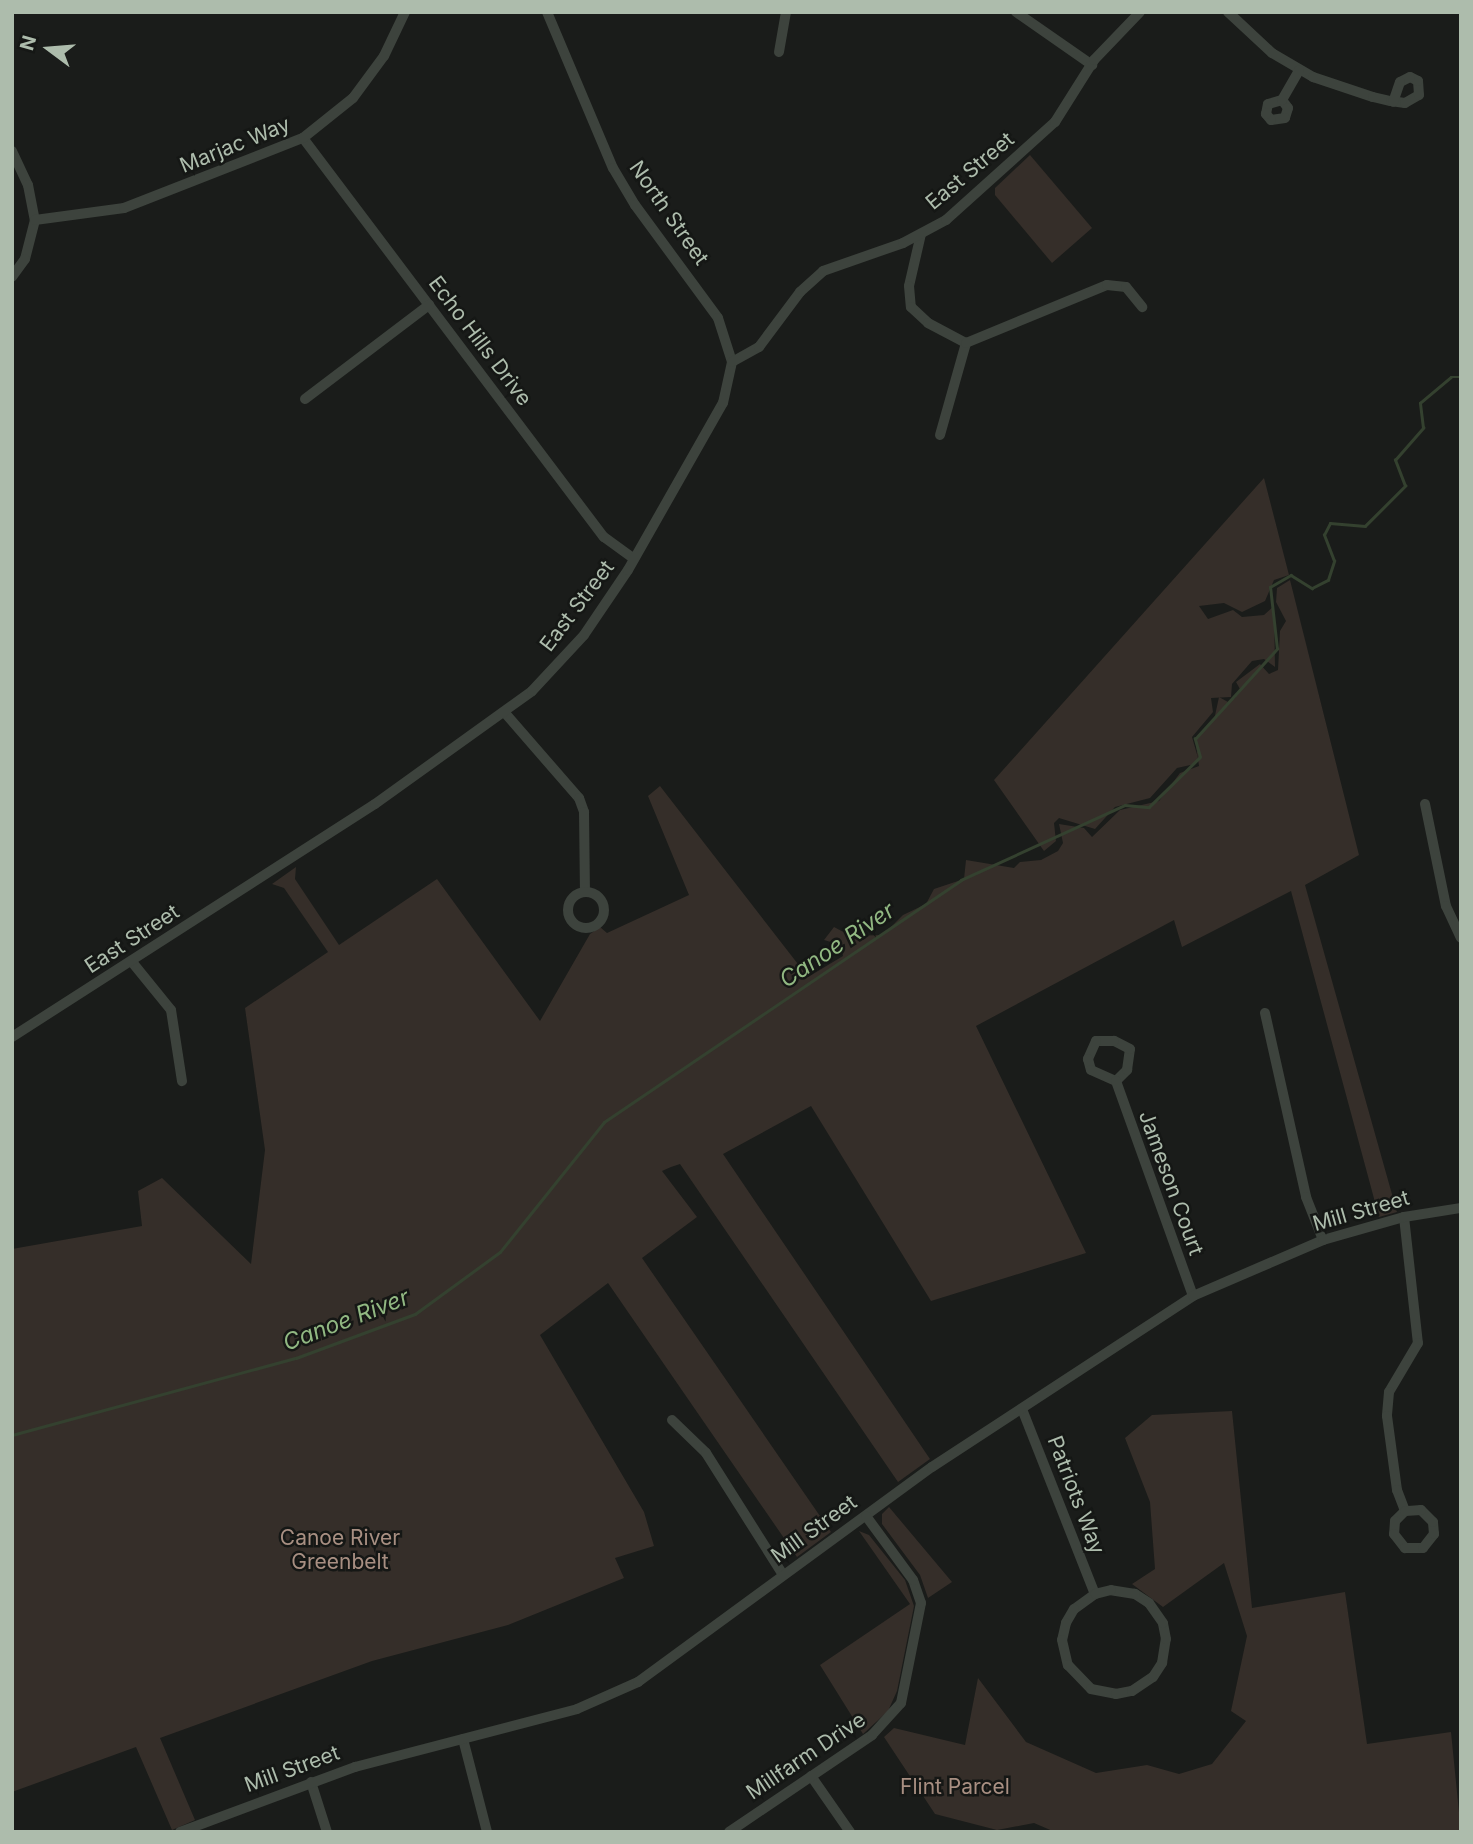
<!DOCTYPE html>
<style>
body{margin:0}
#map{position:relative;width:1473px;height:1844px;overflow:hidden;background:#1a1c1a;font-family:Inter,sans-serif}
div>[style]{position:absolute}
.green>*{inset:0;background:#352e29}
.stream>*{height:2.5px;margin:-1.25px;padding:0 1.25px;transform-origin:1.25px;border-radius:1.25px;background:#34412f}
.minor>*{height:10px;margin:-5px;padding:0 5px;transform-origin:5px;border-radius:5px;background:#3d433d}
.minor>.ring{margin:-5px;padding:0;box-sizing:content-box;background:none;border:10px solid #3d433d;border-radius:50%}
span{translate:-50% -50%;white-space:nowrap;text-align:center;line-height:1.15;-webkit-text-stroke:5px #151715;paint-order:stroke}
.street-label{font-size:21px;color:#adbcac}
.park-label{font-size:21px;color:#a88f82}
.water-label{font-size:23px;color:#91b882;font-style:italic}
.frame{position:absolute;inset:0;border:14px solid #adbcac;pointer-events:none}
.north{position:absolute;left:14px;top:14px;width:70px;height:70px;-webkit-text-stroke:5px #151715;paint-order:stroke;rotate:286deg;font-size:19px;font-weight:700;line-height:28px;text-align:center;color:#adbcac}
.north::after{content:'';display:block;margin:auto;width:24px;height:32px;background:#adbcac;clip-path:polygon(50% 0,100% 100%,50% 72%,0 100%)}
</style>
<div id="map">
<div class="green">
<i style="clip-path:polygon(1030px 155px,1092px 228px,1052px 263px,995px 195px,995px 188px)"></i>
<i style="clip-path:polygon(1264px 478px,1289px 575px,1274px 580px,1265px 601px,1242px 612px,1224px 603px,1199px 606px,1208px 619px,1233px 610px,1242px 617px,1264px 615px,1274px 606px,1275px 667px,1264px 659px,1252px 661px,1232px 684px,1231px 697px,1211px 698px,1213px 712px,1192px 737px,1198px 758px,1195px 764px,1177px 768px,1150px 798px,1115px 807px,1095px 829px,1059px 818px,1054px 823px,1056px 841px,1044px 851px,994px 780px)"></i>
<i style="clip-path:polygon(1290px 580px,1359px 855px,1305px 885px,1397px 1212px,1379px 1217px,1291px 891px,1182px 947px,1174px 920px,976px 1026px,1086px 1253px,931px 1301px,811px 1106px,723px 1154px,930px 1459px,898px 1482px,680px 1164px,671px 1167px,662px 1171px,697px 1217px,642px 1258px,831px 1532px,797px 1557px,608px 1283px,540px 1335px,644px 1512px,654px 1546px,615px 1558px,624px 1578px,508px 1625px,372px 1661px,160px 1738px,195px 1820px,172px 1830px,136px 1747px,12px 1792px,12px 1249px,142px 1226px,138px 1191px,162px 1178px,251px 1264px,265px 1150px,245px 1008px,328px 952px,284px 888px,272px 884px,296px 867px,295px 879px,339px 945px,437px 879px,540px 1021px,590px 934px,600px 927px,607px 933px,689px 895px,648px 796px,660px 786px,808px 977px,843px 956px,841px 945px,824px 940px,834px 927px,851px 936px,883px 935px,903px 915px,926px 904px,934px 889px,964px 879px,966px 860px,1014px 868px,1020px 862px,1041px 860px,1058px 851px,1063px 843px,1059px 824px,1084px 828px,1092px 837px,1120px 810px,1159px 801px,1180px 773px,1199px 766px,1195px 739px,1214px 720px,1219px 697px,1228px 702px,1235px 698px,1240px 689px,1236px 682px,1260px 664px,1269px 674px,1278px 670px,1280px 631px,1286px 621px,1276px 602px,1277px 588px)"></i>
<i style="clip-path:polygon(1232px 1411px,1252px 1608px,1345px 1592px,1367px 1744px,1451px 1732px,1461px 1832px,1055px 1832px,1034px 1823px,997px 1830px,935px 1814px,884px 1737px,894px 1728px,965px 1745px,978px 1678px,1026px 1742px,1096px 1773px,1147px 1765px,1179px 1774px,1212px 1764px,1246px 1721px,1231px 1711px,1247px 1636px,1224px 1563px,1163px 1607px,1132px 1584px,1155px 1569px,1150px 1502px,1125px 1438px,1152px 1415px)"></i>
<i style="clip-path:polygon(889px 1507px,952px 1582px,928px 1598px,920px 1575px,882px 1524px,882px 1514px)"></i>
<i style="clip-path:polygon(859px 1531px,869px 1535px,905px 1580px,914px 1606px,897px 1691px,888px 1711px,863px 1734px,820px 1665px,910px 1604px)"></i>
</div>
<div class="stream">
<i style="left:12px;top:1435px;width:294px;rotate:-15.2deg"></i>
<i style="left:296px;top:1358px;width:127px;rotate:-20.3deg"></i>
<i style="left:415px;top:1314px;width:105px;rotate:-36.1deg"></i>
<i style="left:500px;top:1252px;width:166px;rotate:-51.3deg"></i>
<i style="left:604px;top:1122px;width:431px;rotate:-34.1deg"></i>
<i style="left:961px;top:880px;width:180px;rotate:-24.6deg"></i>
<i style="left:1125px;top:805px;width:24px;rotate:5deg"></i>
<i style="left:1149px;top:807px;width:71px;rotate:-44.4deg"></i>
<i style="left:1200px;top:757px;width:19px;rotate:-106deg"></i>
<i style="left:1195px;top:739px;width:122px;rotate:-47.7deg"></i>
<i style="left:1277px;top:649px;width:62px;rotate:-96.4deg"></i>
<i style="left:1270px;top:587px;width:24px;rotate:-30deg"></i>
<i style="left:1291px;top:575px;width:25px;rotate:32deg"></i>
<i style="left:1312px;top:588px;width:18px;rotate:-27deg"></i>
<i style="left:1328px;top:580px;width:20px;rotate:-72deg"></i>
<i style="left:1334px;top:561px;width:28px;rotate:-111deg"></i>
<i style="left:1324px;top:535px;width:13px;rotate:-63deg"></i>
<i style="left:1330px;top:523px;width:35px;rotate:5deg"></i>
<i style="left:1365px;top:526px;width:57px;rotate:-45deg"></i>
<i style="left:1405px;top:486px;width:28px;rotate:-111deg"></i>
<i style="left:1395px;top:460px;width:43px;rotate:-48.8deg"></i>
<i style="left:1423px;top:428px;width:25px;rotate:-97deg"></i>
<i style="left:1420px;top:403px;width:40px;rotate:-40deg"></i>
<i style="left:1451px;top:377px;width:10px"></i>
</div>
<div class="minor">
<i style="left:547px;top:12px;width:169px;rotate:67.1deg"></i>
<i style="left:613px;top:168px;width:43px;rotate:59.3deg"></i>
<i style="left:635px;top:205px;width:140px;rotate:53.7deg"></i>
<i style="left:718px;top:318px;width:46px;rotate:72.3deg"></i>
<i style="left:1016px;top:12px;width:93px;rotate:34.9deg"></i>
<i style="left:1228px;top:12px;width:60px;rotate:43deg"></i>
<i style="left:1272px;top:53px;width:48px;rotate:30.3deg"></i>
<i style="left:1313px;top:77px;width:63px;rotate:18.4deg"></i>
<i style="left:1373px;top:97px;width:18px;rotate:13deg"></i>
<i style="left:1391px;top:101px;width:14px;rotate:8deg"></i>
<i style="left:1405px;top:103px;width:16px;rotate:-30deg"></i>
<i style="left:1419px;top:95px;width:14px;rotate:-94deg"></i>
<i style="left:1418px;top:81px;width:9px;rotate:-153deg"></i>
<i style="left:1410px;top:77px;width:11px;rotate:153deg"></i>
<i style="left:1400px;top:82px;width:21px;rotate:109deg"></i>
<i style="left:779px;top:52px;width:41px;rotate:-80.1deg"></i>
<i style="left:1282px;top:100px;width:10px;rotate:53deg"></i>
<i style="left:1288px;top:108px;width:10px;rotate:107deg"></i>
<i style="left:1285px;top:118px;width:14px;rotate:172deg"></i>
<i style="left:1271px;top:120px;width:8px;rotate:-130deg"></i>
<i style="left:1266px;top:114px;width:10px;rotate:-79deg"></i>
<i style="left:1268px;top:104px;width:15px;rotate:-16deg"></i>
<i style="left:1282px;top:100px;width:34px;rotate:-60deg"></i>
<i style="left:303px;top:138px;width:500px;rotate:53deg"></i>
<i style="left:604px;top:537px;width:37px;rotate:36deg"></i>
<i style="left:12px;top:151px;width:38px;rotate:65deg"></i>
<i style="left:28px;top:185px;width:36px;rotate:79deg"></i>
<i style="left:35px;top:220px;width:40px;rotate:104.4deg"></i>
<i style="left:25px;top:259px;width:22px;rotate:126deg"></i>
<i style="left:35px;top:220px;width:90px;rotate:-7.7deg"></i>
<i style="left:124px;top:208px;width:192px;rotate:-21.4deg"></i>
<i style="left:303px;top:138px;width:64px;rotate:-38.7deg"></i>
<i style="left:353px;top:98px;width:52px;rotate:-53.6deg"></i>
<i style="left:384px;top:56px;width:49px;rotate:-64.5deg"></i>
<i style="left:921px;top:234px;width:53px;rotate:103deg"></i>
<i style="left:909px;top:286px;width:21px;rotate:85deg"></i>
<i style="left:911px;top:307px;width:23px;rotate:43deg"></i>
<i style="left:928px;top:323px;width:43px;rotate:27.8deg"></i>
<i style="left:305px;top:399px;width:156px;rotate:-37.2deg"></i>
<i style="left:940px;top:435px;width:96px;rotate:-74.2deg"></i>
<i style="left:966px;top:343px;width:152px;rotate:-22.4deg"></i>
<i style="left:1107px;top:285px;width:19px;rotate:6deg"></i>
<i style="left:1126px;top:287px;width:26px;rotate:51deg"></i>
<i style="left:505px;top:713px;width:113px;rotate:49deg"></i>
<i style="left:579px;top:798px;width:15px;rotate:70deg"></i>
<i style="left:584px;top:812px;width:80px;rotate:89.3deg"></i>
<i style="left:1425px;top:804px;width:104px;rotate:78.4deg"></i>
<i style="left:1446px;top:906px;width:35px;rotate:65deg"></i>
<i class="ring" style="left:568px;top:892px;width:26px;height:26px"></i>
<i style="left:132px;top:962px;width:62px;rotate:50.9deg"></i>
<i style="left:171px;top:1010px;width:72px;rotate:81.2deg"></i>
<i style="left:1265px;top:1013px;width:189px;rotate:77.4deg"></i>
<i style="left:1306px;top:1197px;width:46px;rotate:68.4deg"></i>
<i style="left:12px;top:1037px;width:431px;rotate:-32.7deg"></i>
<i style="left:375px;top:804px;width:193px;rotate:-35.7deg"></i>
<i style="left:532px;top:691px;width:76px;rotate:-47.1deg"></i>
<i style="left:584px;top:635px;width:78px;rotate:-55.9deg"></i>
<i style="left:628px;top:570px;width:192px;rotate:-60.4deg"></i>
<i style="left:723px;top:403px;width:42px;rotate:-77.6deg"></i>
<i style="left:732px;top:362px;width:31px;rotate:-29deg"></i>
<i style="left:759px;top:347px;width:69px;rotate:-53.3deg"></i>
<i style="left:800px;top:292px;width:31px;rotate:-42deg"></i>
<i style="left:823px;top:271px;width:85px;rotate:-19.3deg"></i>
<i style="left:903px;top:243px;width:49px;rotate:-28.1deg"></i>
<i style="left:946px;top:220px;width:147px;rotate:-42deg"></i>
<i style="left:1055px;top:122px;width:73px;rotate:-57.8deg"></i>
<i style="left:1094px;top:60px;width:66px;rotate:-46.2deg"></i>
<i style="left:1116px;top:1081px;width:16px;rotate:-45deg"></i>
<i style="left:1127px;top:1070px;width:21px;rotate:-82deg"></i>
<i style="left:1130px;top:1049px;width:18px;rotate:-153deg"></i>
<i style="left:1114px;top:1041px;width:18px;rotate:180deg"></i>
<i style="left:1096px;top:1041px;width:20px;rotate:114deg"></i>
<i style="left:1088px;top:1059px;width:11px;rotate:75deg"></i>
<i style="left:1091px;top:1070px;width:27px;rotate:24deg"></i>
<i style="left:1116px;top:1081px;width:228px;rotate:70.3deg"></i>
<i style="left:1404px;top:1217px;width:127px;rotate:83.7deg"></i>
<i style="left:1418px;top:1343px;width:57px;rotate:120.6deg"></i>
<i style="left:1389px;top:1392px;width:24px;rotate:95deg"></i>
<i style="left:1387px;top:1416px;width:75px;rotate:82.3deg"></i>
<i style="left:1397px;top:1490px;width:22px;rotate:69deg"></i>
<i style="left:1405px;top:1511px;width:14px;rotate:135deg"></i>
<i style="left:1395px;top:1521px;width:13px;rotate:94deg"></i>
<i style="left:1394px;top:1534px;width:18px;rotate:52deg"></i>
<i style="left:1405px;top:1548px;width:18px"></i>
<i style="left:1423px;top:1548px;width:18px;rotate:-52deg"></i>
<i style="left:1434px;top:1534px;width:12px;rotate:-95deg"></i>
<i style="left:1433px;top:1522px;width:17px;rotate:-135deg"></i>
<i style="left:1421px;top:1510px;width:16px;rotate:176deg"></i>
<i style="left:1022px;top:1409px;width:199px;rotate:68.5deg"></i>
<i style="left:1095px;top:1594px;width:26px;rotate:144deg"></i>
<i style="left:1074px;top:1609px;width:16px;rotate:120deg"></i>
<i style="left:1066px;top:1623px;width:17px;rotate:103deg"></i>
<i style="left:1062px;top:1640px;width:26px;rotate:77deg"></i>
<i style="left:1068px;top:1665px;width:33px;rotate:46deg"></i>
<i style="left:1091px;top:1689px;width:25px;rotate:11deg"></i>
<i style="left:1116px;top:1694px;width:16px;rotate:-11deg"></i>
<i style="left:1132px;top:1691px;width:25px;rotate:-34deg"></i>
<i style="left:1153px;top:1677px;width:17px;rotate:-57deg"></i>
<i style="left:1162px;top:1663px;width:24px;rotate:-81deg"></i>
<i style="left:1166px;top:1639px;width:16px;rotate:-101deg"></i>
<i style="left:1163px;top:1623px;width:24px;rotate:-125deg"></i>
<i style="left:1149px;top:1603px;width:17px;rotate:-147deg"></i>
<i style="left:1135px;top:1594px;width:24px;rotate:-171deg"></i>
<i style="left:1111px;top:1590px;width:16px;rotate:166deg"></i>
<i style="left:672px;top:1420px;width:47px;rotate:44.1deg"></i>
<i style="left:706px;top:1453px;width:144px;rotate:57.7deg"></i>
<i style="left:463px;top:1739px;width:96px;rotate:75.5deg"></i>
<i style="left:811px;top:1776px;width:68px;rotate:55.1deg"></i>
<i style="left:311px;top:1782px;width:52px;rotate:72.3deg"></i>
<i style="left:180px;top:1832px;width:187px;rotate:-20.4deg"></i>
<i style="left:355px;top:1767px;width:229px;rotate:-14.6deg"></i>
<i style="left:577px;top:1709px;width:67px;rotate:-23.9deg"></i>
<i style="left:638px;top:1682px;width:364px;rotate:-36.2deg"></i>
<i style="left:932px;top:1467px;width:312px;rotate:-33.2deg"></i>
<i style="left:1193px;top:1296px;width:142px;rotate:-23.3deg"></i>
<i style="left:1323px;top:1240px;width:84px;rotate:-15.9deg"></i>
<i style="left:1404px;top:1217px;width:58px;rotate:-9deg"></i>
<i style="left:729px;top:1832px;width:173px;rotate:-34.1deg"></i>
<i style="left:872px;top:1735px;width:43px;rotate:-47.8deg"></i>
<i style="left:901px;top:1703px;width:102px;rotate:-78.7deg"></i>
<i style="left:921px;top:1603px;width:24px;rotate:-109deg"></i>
<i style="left:913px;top:1580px;width:79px;rotate:-126.3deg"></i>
</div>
<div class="street-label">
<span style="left:235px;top:145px;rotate:-22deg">Marjac Way</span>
<span style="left:970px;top:171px;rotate:-40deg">East Street</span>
<span style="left:669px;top:213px;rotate:55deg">North Street</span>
<span style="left:480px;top:341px;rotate:53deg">Echo Hills Drive</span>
<span style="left:577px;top:606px;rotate:-53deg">East Street</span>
<span style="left:132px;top:939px;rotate:-33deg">East Street</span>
<span style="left:1171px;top:1183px;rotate:70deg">Jameson Court</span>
<span style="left:1361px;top:1211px;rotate:-16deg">Mill Street</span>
<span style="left:1076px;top:1495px;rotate:69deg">Patriots Way</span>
<span style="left:814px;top:1529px;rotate:-36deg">Mill Street</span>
<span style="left:806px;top:1756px;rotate:-34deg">Millfarm Drive</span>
<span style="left:292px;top:1769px;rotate:-20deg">Mill Street</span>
</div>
<div class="park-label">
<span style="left:340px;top:1550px">Canoe River<br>Greenbelt</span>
<span style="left:955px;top:1787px">Flint Parcel</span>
</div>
<div class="water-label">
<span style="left:837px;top:945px;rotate:-34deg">Canoe River</span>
<span style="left:346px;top:1320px;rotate:-21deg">Canoe River</span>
</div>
<div class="frame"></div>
<div class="north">N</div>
</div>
